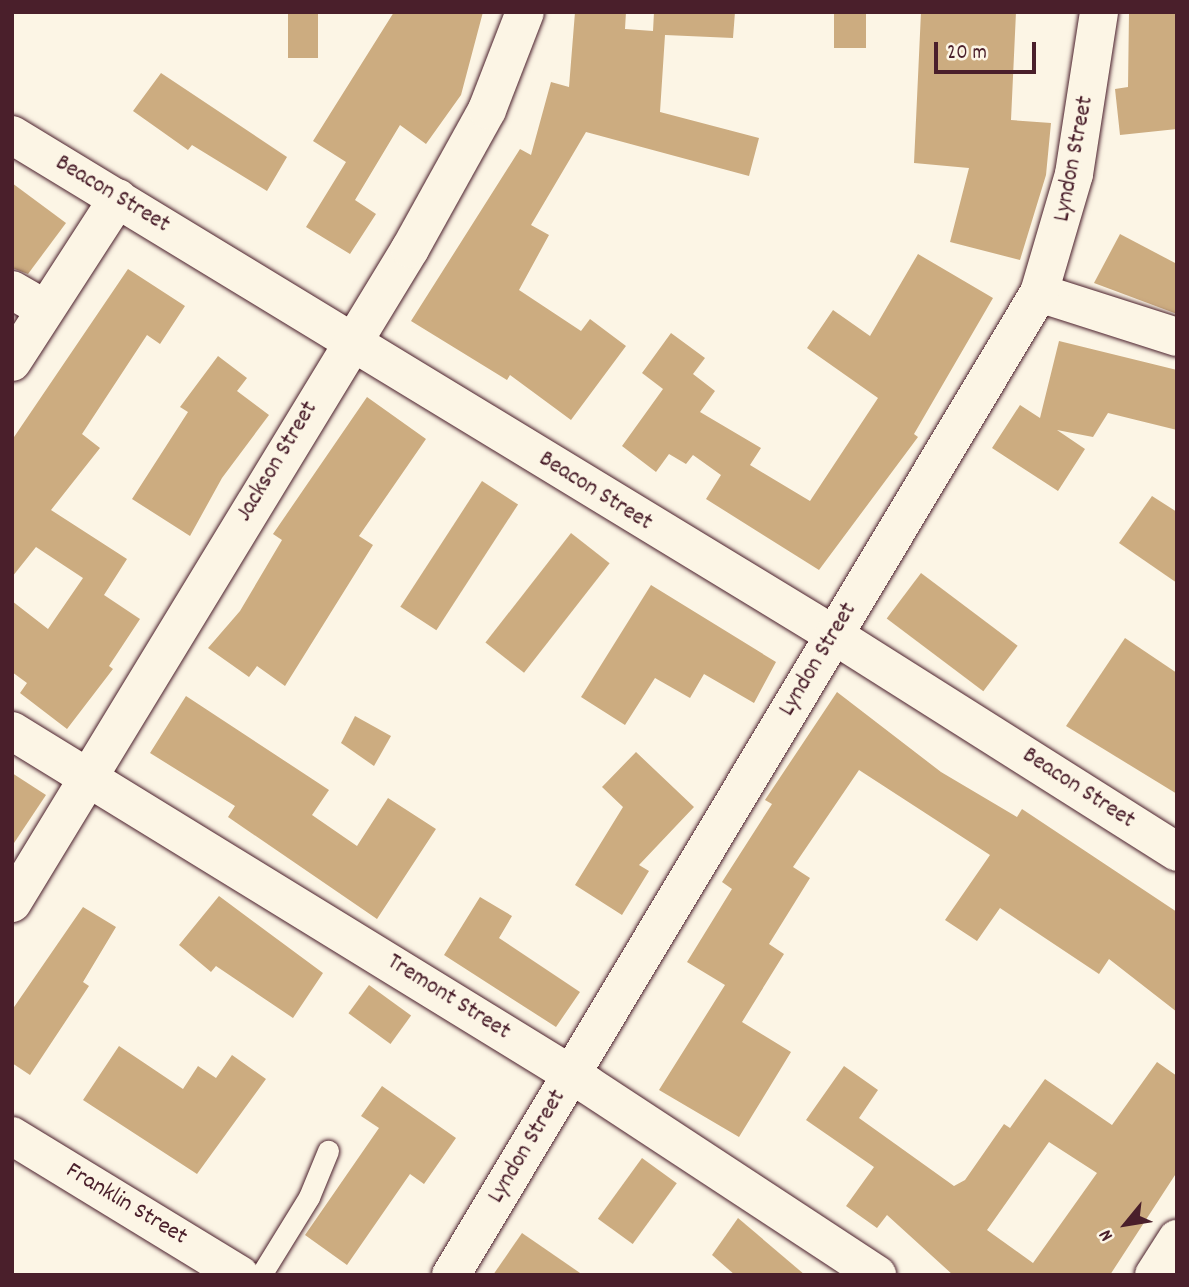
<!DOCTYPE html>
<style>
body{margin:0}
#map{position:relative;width:1189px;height:1287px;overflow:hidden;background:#fcf5e5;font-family:Dekko,sans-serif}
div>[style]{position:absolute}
.building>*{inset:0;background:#ccac80;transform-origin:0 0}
.roads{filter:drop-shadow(0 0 2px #4a1f2b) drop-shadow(0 0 2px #4a1f2b)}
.lane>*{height:21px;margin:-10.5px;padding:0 10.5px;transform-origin:10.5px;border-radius:10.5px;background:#fcf5e5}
.street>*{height:38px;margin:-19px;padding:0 19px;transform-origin:19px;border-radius:19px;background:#fcf5e5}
.secondary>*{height:38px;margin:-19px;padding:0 19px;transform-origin:19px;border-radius:19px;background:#fcf5e5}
span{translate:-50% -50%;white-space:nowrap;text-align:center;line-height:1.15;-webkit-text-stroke:5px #fcf5e5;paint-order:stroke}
.street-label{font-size:24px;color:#4a1f2b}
.frame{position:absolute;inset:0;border:14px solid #4a1f2b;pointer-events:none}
.north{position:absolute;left:1091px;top:1189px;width:70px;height:70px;-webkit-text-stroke:5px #fcf5e5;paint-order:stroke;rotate:240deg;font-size:19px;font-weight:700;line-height:28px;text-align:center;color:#4a1f2b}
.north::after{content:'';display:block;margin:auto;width:24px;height:32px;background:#4a1f2b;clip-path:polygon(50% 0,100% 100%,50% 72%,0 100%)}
.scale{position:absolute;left:934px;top:42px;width:102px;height:32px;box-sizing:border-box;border:4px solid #4a1f2b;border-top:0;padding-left:9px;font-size:21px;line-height:24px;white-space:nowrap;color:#4a1f2b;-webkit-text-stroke:5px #fcf5e5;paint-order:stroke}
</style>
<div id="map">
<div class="building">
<i style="left:288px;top:12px;width:30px;height:46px"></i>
<i style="clip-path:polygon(394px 12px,483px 12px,461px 95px,426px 144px,400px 125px,355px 200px,376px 214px,350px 254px,306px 227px,346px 162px,313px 141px)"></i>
<i style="clip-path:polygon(575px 12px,626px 12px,625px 29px,653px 31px,654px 12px,735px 12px,733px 38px,665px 35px,660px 112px,759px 138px,749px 176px,586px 132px,531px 225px,549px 235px,519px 290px,581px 331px,590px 319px,626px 346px,571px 420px,510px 375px,507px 380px,411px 321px,520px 149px,531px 155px,551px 82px,569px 87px)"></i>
<i style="left:834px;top:12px;width:32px;height:36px"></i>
<i style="clip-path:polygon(921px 12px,1016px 12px,1011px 120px,1051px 123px,1046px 175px,1020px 260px,950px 242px,969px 168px,914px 163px)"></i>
<i style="clip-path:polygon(1129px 12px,1177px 12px,1177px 129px,1120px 135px,1115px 89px,1128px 87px)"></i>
<i style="clip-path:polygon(161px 73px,287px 157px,267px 191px,192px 145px,188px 150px,133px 111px)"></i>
<i style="clip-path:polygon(12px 183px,66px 223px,28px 274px,12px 268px)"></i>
<i style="clip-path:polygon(1120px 234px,1177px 264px,1177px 314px,1094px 283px)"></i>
<i style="clip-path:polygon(918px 254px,993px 298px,914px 434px,918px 437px,819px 570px,706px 499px,721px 475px,693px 455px,686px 464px,669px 454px,656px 472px,622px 446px,663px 389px,642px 373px,671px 333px,705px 358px,693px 374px,715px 391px,700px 412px,761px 448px,750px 465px,810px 501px,878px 398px,807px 348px,833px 310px,870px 336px)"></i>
<i style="clip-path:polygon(128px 269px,185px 306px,160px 344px,147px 335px,82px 434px,100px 448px,51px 510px,127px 559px,104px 595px,140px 619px,109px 666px,113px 669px,67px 729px,20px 693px,27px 683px,12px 672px,12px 601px,48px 629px,83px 578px,36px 547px,12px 577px,12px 440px)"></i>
<i style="clip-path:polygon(1059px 341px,1177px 370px,1177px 430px,1108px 413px,1093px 437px,1057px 430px,1085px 449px,1058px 491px,992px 448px,1020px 405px,1040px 418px)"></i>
<i style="clip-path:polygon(218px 356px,247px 378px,237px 391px,269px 415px,222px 478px,190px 536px,132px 499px,188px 412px,180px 407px)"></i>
<i style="clip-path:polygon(367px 397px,426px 439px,359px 536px,373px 545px,285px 686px,257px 666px,249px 677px,208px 648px,240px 611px,282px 540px,273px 534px)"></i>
<i style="left:482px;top:481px;width:43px;height:150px;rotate:33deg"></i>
<i style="clip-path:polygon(1152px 496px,1177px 512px,1177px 583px,1119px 543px)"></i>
<i style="left:571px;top:533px;width:49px;height:139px;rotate:38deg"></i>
<i style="left:921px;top:573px;width:121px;height:57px;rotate:37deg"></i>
<i style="clip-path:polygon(651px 585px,776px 662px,754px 703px,704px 674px,690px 698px,655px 678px,625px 725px,581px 697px)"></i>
<i style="clip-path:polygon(1125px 638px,1177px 673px,1177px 794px,1066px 726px)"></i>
<i style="clip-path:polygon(837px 692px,941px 772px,1017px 817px,1022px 809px,1177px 912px,1177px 1012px,1109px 959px,1099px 974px,1000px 908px,977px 941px,945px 920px,990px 855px,859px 770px,793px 867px,810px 878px,769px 944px,784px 954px,742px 1022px,791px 1052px,739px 1137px,659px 1090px,725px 985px,687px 962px,732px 889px,722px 882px,772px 804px,765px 800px)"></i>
<i style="clip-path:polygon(186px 696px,329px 790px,312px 815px,357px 846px,388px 798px,436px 829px,377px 919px,228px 817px,235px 806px,150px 753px)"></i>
<i style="clip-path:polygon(355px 716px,391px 736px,374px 766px,341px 743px)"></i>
<i style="clip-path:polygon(636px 752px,694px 807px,639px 865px,649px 871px,622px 915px,575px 885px,623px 807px,602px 787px)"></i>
<i style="clip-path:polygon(12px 773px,46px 795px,12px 846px)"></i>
<i style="clip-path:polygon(219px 896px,323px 973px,293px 1018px,216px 966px,211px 972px,179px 945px)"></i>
<i style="clip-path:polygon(480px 897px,512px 916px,499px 938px,580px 992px,556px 1027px,444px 955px)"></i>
<i style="clip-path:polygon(83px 907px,116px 927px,83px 982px,89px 986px,30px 1075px,12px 1063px,12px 1010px)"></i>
<i style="left:369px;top:985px;width:52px;height:35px;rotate:36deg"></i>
<i style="clip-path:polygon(119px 1046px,183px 1089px,198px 1066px,216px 1078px,232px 1055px,266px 1079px,197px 1174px,83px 1100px)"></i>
<i style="clip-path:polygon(evenodd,1157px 1062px,1177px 1076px,1177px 1172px,1110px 1275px,953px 1275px,887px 1215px,877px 1228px,846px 1206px,874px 1167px,806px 1120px,844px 1066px,878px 1090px,859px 1118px,954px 1186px,965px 1180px,1004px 1124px,1010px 1128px,1045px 1079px,1112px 1125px,1157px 1062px,1049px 1142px,1097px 1173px,1033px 1263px,987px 1230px,1049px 1142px)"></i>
<i style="clip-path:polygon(382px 1086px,456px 1138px,424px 1184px,410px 1174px,347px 1265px,305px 1235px,379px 1128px,361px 1116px)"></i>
<i style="left:642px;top:1158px;width:43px;height:75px;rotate:36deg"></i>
<i style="clip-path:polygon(738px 1218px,805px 1275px,735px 1275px,712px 1255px)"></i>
<i style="clip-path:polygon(522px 1233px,583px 1275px,493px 1275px)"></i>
</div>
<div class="roads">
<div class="lane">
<i style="left:261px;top:1275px;width:92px;rotate:-58.4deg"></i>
<i style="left:309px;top:1197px;width:50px;rotate:-67.6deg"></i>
</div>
<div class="street">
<i style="left:12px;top:135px;width:962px;rotate:31.31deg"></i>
<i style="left:834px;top:635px;width:406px;rotate:32.3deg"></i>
<i style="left:12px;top:290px;width:38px;rotate:30deg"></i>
<i style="left:1039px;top:293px;width:145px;rotate:17.7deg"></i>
<i style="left:12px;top:362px;width:195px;rotate:-57.1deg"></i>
<i style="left:12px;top:731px;width:676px;rotate:31.57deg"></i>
<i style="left:588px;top:1085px;width:346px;rotate:33.3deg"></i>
<i style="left:12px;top:903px;width:766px;rotate:-58.68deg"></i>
<i style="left:410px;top:249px;width:159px;rotate:-61deg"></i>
<i style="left:487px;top:110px;width:105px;rotate:-68.8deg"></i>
<i style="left:451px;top:1275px;width:1145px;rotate:-59.09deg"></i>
<i style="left:1039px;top:293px;width:124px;rotate:-73.6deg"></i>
<i style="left:1074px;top:174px;width:164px;rotate:-81.2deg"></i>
<i style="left:1154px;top:1275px;width:43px;rotate:-57.4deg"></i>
</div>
<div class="secondary">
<i style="left:12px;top:1136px;width:267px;rotate:31.4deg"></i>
</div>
</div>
<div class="street-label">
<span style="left:1075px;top:159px;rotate:-79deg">Lyndon Street</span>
<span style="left:112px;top:195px;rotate:31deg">Beacon Street</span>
<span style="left:278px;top:462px;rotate:-59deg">Jackson Street</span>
<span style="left:595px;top:492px;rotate:32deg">Beacon Street</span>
<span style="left:819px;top:660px;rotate:-59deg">Lyndon Street</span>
<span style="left:1078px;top:789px;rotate:33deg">Beacon Street</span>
<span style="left:448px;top:998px;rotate:32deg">Tremont Street</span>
<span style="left:528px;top:1147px;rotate:-59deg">Lyndon Street</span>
<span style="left:126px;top:1205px;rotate:31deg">Franklin Street</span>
</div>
<div class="frame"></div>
<div class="north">N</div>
<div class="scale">20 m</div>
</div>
